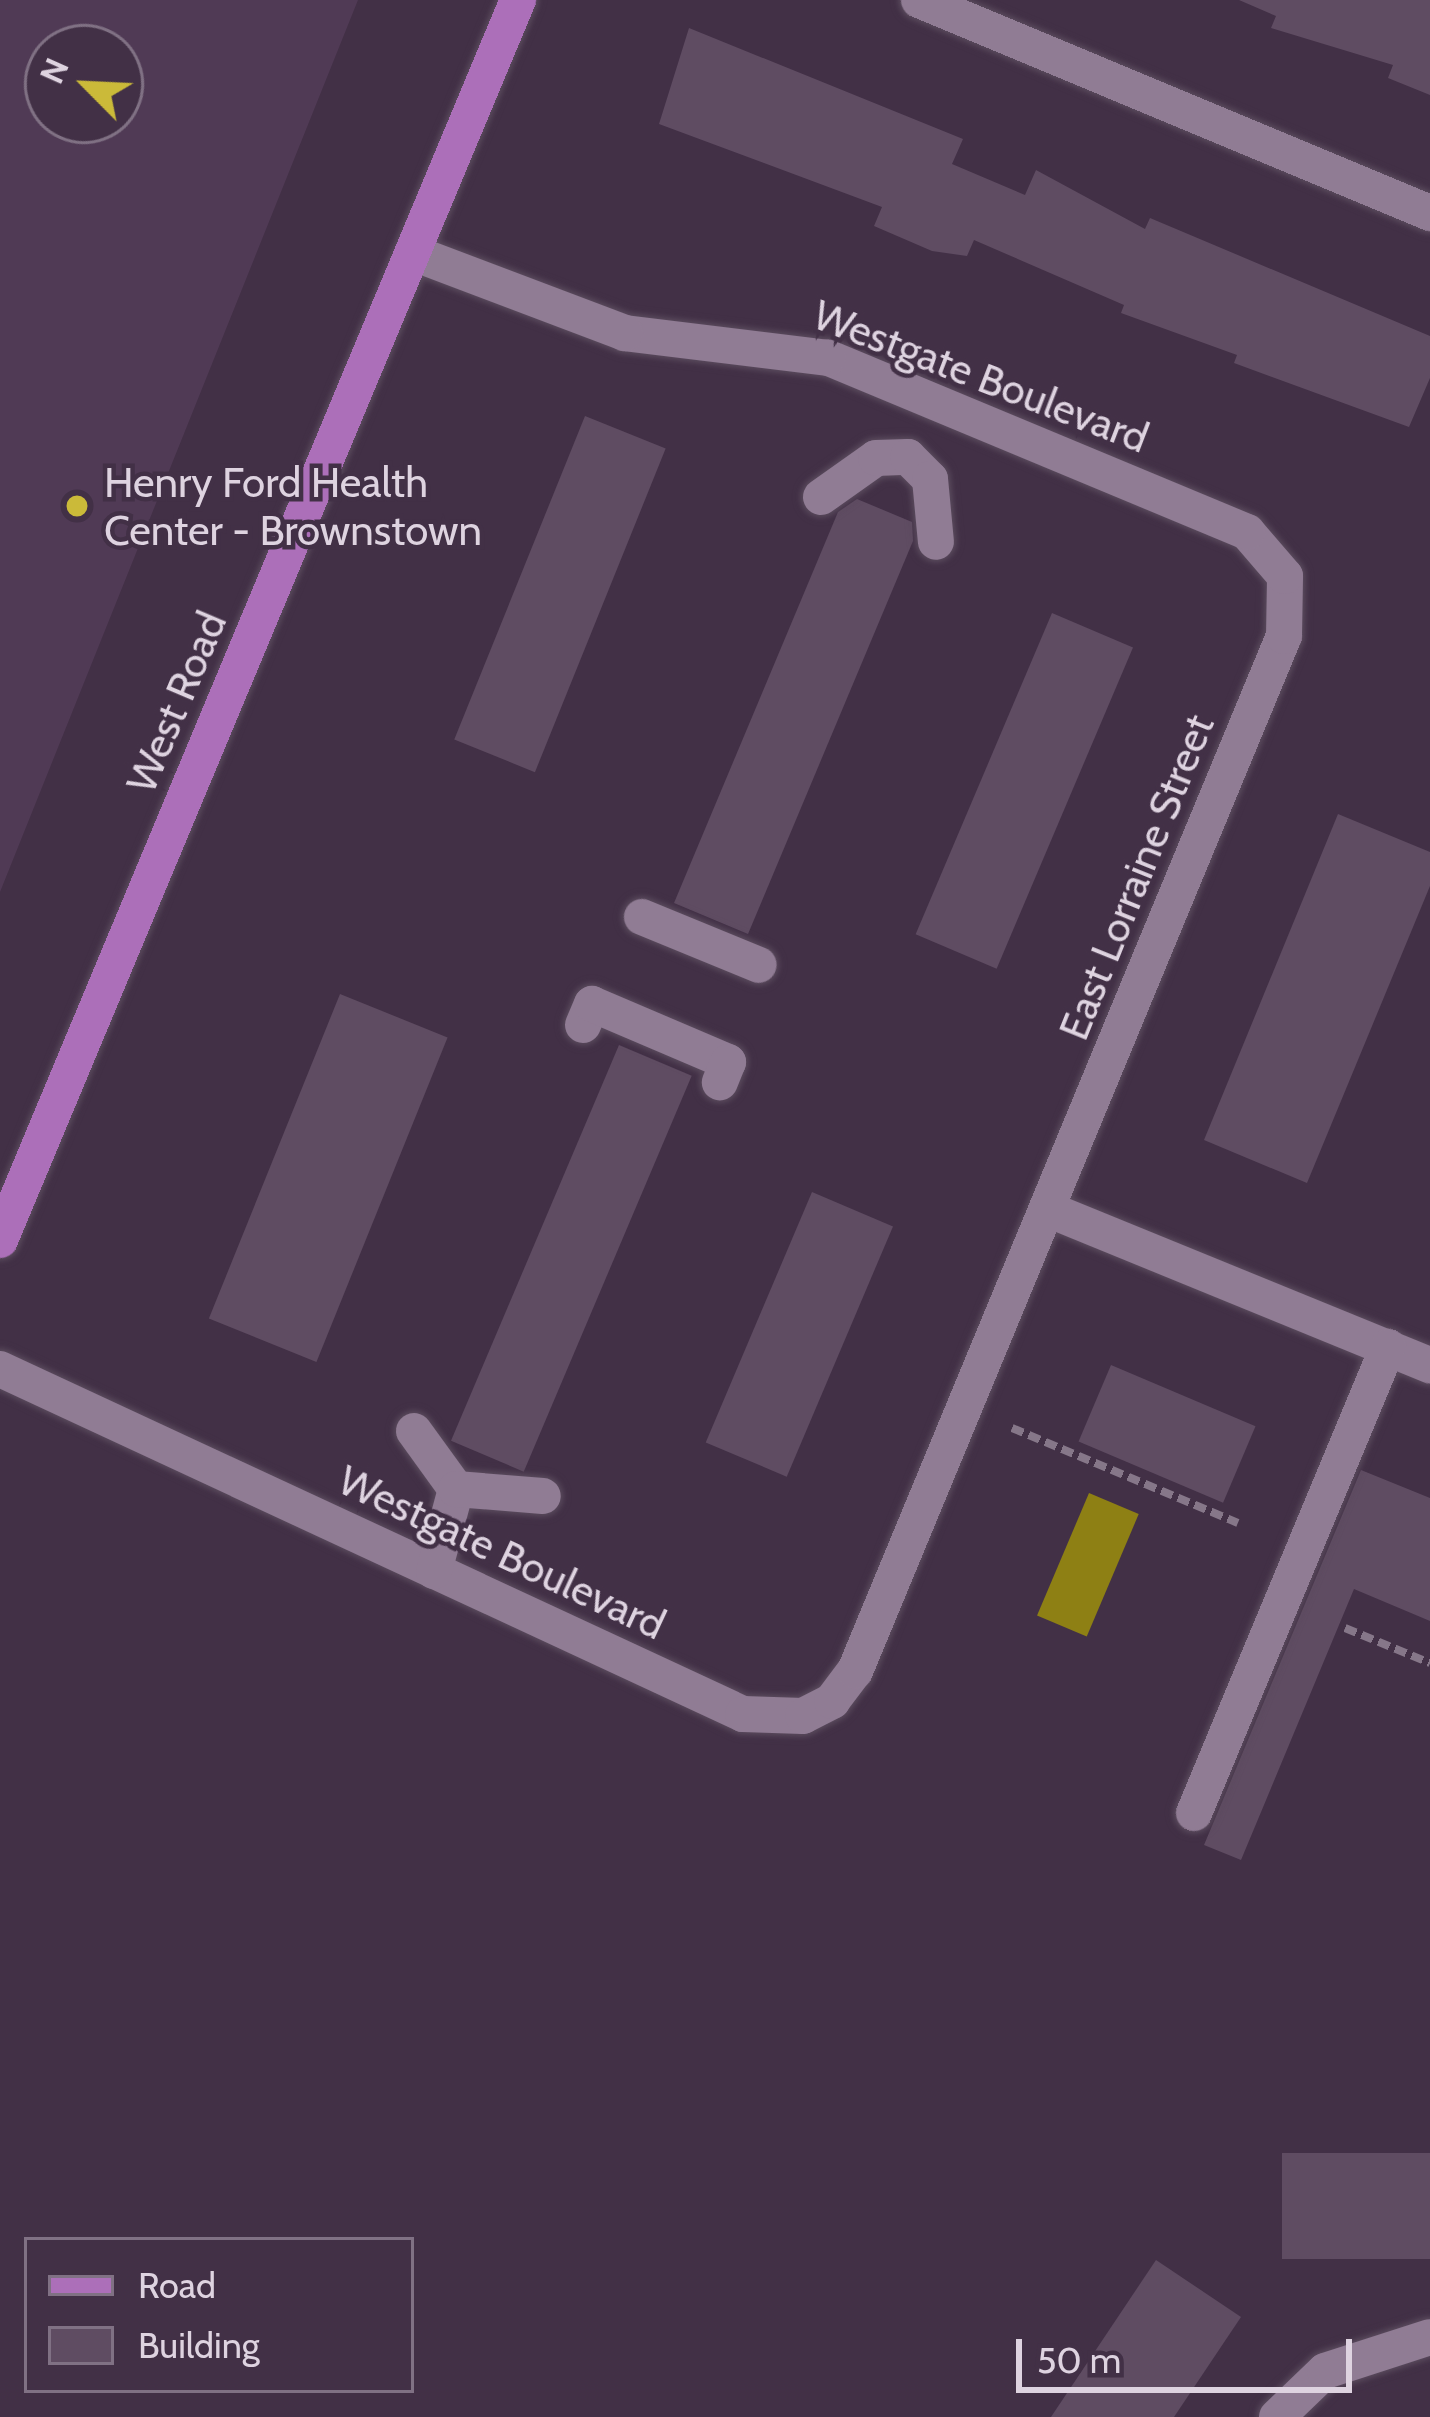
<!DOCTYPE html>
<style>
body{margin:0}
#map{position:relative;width:1430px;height:2417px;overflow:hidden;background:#423046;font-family:Cabin,sans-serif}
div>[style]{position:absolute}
.built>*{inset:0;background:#503a55}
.water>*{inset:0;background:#8e8014;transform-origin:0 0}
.building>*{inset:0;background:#5f4c62;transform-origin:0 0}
.path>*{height:8px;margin-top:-4px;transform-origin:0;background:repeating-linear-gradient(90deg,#867789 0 12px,transparent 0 18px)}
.roads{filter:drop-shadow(0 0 3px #5b4c5e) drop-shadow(0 0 3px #5b4c5e)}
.minor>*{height:36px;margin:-18px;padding:0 18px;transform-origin:18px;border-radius:18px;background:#907c94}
.major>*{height:36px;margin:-18px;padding:0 18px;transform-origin:18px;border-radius:18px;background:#ac6fb9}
.dots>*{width:33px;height:33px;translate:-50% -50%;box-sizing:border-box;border:6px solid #423046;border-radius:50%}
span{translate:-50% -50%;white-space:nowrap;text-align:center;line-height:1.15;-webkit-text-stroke:9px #423046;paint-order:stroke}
.street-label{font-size:42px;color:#ded3e0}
.poi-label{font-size:42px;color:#ded3e0}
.left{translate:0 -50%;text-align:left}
.legend{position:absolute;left:24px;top:2237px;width:390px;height:156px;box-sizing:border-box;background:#423046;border:3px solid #807184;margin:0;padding:15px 21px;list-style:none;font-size:36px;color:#ded3e0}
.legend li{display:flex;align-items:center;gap:24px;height:60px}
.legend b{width:60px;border:3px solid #807184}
.north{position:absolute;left:24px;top:24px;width:120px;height:120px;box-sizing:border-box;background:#423046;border:3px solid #807184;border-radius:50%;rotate:294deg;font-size:33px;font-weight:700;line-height:48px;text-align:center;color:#ded3e0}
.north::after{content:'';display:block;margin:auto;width:42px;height:54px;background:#cbba39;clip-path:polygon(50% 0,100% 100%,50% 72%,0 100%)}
.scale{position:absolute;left:1016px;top:2339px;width:336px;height:54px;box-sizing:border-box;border:6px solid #ded3e0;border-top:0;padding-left:15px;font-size:36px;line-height:42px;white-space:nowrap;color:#ded3e0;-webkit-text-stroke:9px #423046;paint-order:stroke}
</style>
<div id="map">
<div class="built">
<i style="clip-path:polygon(evenodd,0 0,358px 0,0 892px,0 0,48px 48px,120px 48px,120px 120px,48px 120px,48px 48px)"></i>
</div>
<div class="water">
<i style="left:1089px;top:1493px;width:54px;height:133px;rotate:23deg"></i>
</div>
<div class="building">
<i style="clip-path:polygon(1239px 0,1430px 0,1430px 95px,1388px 78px,1393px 65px,1271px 28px,1276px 16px)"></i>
<i style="clip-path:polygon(689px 28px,963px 139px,952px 164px,1025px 195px,1036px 170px,1145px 229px,1150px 218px,1430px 336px,1430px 378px,1409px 427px,1234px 363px,1237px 355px,1121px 313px,1124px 305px,974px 240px,967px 256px,932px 251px,874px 226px,882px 207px,659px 124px)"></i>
<i style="left:585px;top:416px;width:87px;height:349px;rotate:22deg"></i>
<i style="clip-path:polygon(857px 499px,912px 522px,913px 541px,748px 934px,674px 903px,838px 512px)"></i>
<i style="left:1052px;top:613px;width:88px;height:349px;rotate:23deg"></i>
<i style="clip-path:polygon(1338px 814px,1430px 852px,1430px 886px,1307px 1183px,1204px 1140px)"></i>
<i style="left:340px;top:994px;width:116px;height:350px;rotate:22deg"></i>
<i style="left:619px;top:1045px;width:79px;height:430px;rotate:23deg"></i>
<i style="left:812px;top:1192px;width:88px;height:272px;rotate:23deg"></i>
<i style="left:1111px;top:1365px;width:157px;height:83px;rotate:23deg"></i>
<i style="clip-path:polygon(1361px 1470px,1430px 1498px,1430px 1621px,1354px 1589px,1241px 1860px,1204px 1845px)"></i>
<i style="left:1430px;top:2153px;width:106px;height:148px;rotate:90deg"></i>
<i style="clip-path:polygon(1156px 2260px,1241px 2317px,1174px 2417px,1051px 2417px)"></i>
</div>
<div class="path">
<i style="left:1012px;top:1428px;width:245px;rotate:22.8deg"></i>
<i style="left:1345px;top:1628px;width:92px;rotate:22.4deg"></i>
</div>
<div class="roads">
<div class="minor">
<i style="left:919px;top:0;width:554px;rotate:22.63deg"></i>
<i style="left:821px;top:497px;width:67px;rotate:-35.3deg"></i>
<i style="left:876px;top:458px;width:32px;rotate:-2deg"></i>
<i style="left:908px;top:457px;width:31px;rotate:45deg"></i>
<i style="left:930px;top:479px;width:63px;rotate:84.6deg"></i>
<i style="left:642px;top:917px;width:126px;rotate:22.3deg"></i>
<i style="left:583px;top:1025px;width:23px;rotate:-67deg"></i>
<i style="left:592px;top:1004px;width:148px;rotate:23.1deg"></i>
<i style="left:728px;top:1062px;width:22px;rotate:112deg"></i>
<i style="left:1047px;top:1209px;width:414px;rotate:22.2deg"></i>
<i style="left:0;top:1369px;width:819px;rotate:24.91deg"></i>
<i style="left:743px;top:1714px;width:60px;rotate:1.9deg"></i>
<i style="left:803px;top:1716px;width:33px;rotate:-27deg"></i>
<i style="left:832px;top:1701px;width:38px;rotate:-53deg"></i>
<i style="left:855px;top:1671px;width:1120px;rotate:-67.49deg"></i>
<i style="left:1284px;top:636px;width:60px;rotate:-89deg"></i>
<i style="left:1285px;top:576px;width:58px;rotate:-130.8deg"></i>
<i style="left:1247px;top:532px;width:454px;rotate:-157.4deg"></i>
<i style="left:828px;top:358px;width:205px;rotate:-173deg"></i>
<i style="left:625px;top:333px;width:227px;rotate:-159.3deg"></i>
<i style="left:414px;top:1431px;width:72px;rotate:54.1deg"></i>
<i style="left:456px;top:1489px;width:85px;rotate:105deg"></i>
<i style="left:456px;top:1489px;width:87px;rotate:4.6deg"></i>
<i style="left:1194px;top:1813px;width:505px;rotate:-67.4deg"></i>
<i style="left:1277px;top:2417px;width:66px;rotate:-43.8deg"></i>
<i style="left:1325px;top:2371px;width:110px;rotate:-17.9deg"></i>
</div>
<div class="major">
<i style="left:0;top:1240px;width:1344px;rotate:-67.33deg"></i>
</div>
</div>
<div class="dots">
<i style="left:77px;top:506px;background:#cbba39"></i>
</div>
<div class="street-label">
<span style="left:981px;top:376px;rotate:21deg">Westgate Boulevard</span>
<span style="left:176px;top:702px;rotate:-67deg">West Road</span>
<span style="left:1136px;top:877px;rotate:-68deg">East Lorraine Street</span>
<span style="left:502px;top:1552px;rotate:25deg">Westgate Boulevard</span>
</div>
<div class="poi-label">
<span class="left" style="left:104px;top:506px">Henry Ford Health<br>Center - Brownstown</span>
</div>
<ul class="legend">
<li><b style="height:15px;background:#ac6fb9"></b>Road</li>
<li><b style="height:33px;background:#5f4c62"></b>Building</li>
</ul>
<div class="north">N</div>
<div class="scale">50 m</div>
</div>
